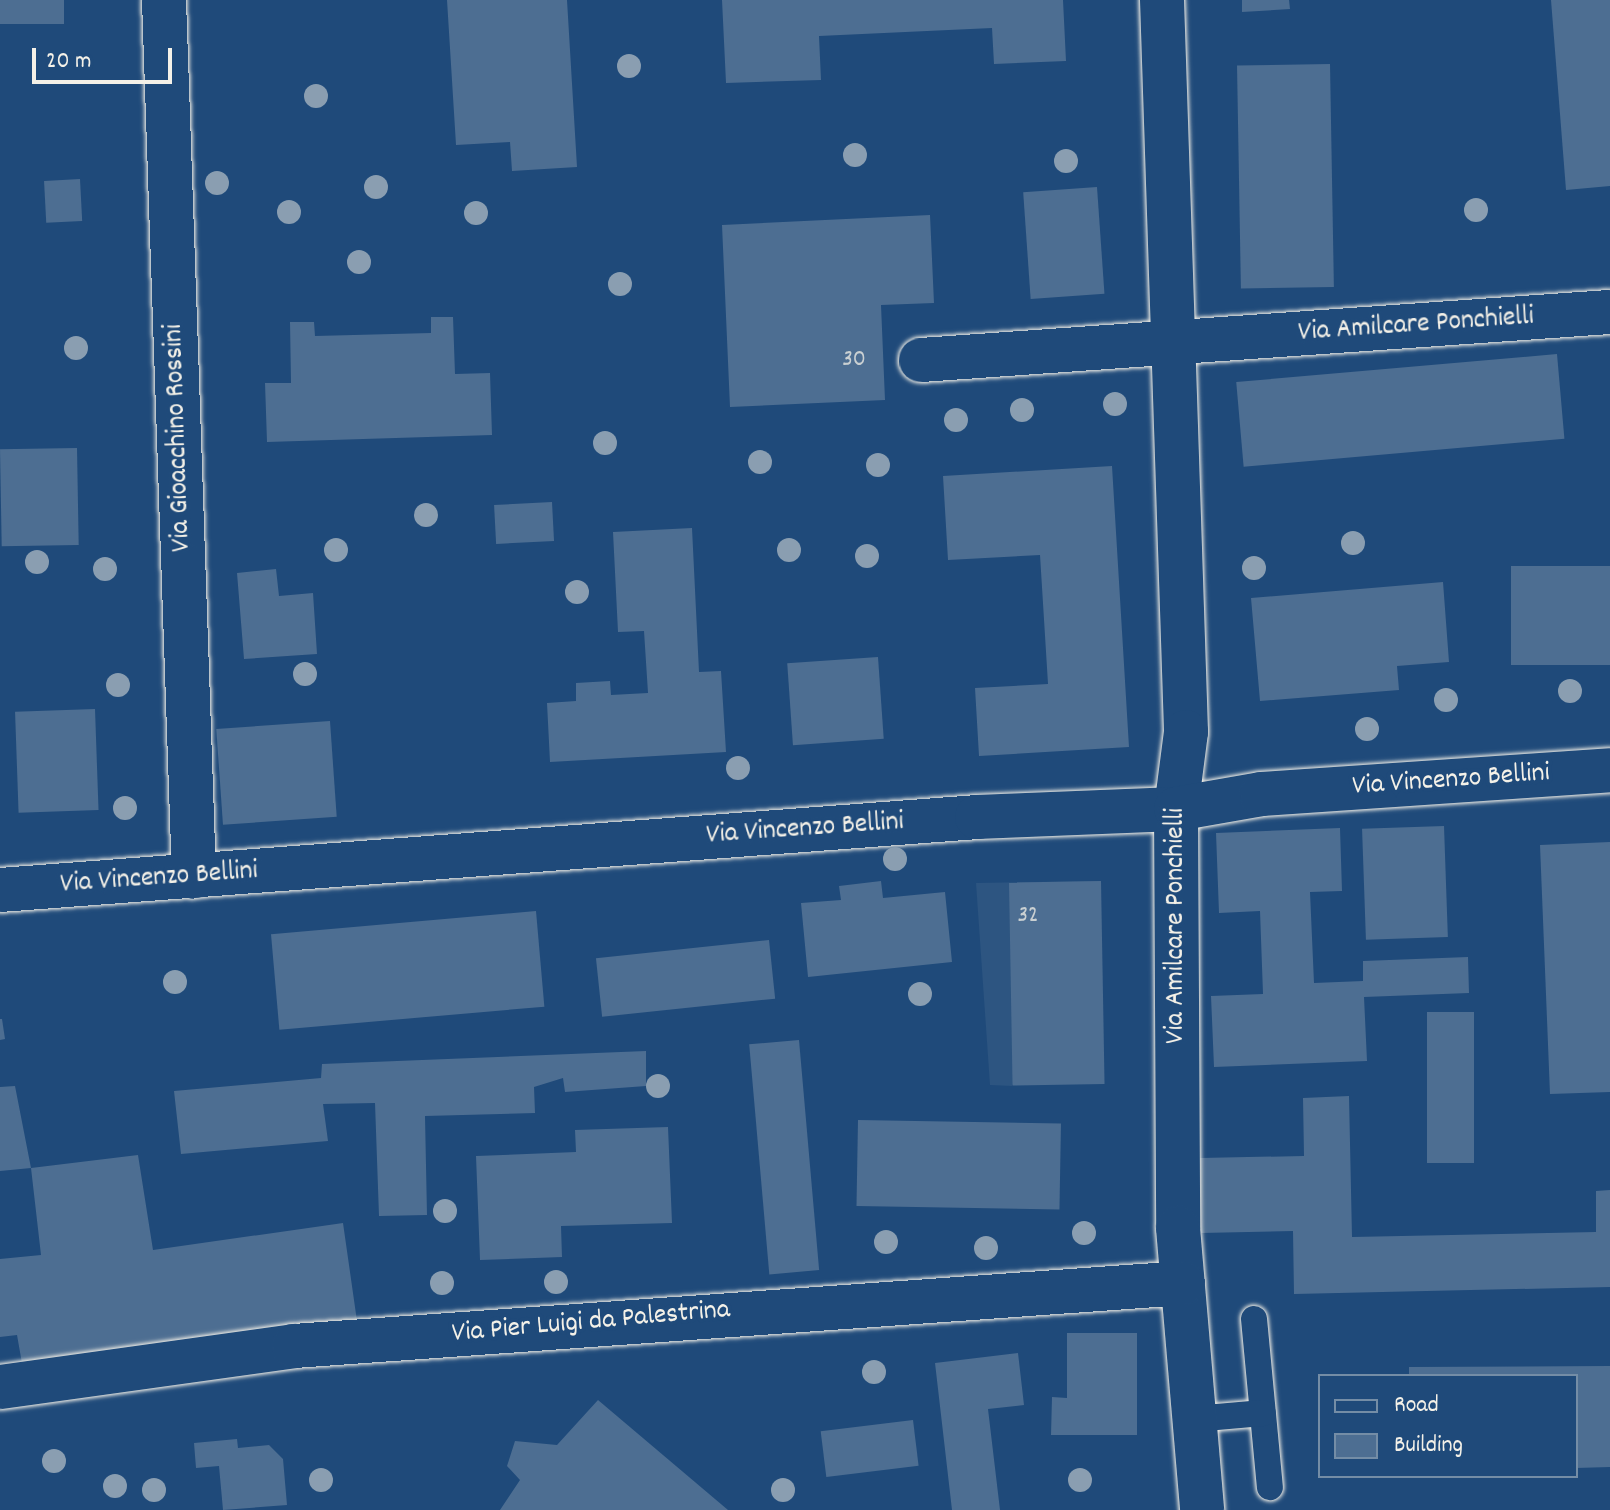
<!DOCTYPE html>
<style>
body{margin:0}
#map{position:relative;width:1610px;height:1510px;overflow:hidden;background:#1f4a7a;font-family:Dekko,sans-serif}
div>[style]{position:absolute}
.built>*{inset:0;background:#2d5581}
.building>*{inset:0;background:#4d6e92;transform-origin:0 0}
.roads{filter:drop-shadow(0 0 2px #f4f1e8) drop-shadow(0 0 2px #f4f1e8)}
.service>*{height:26px;margin:-13px;padding:0 13px;transform-origin:13px;border-radius:13px;background:#1f4a7a}
.minor>*{height:44px;margin:-22px;padding:0 22px;transform-origin:22px;border-radius:22px;background:#1f4a7a}
.trees>*{width:24px;height:24px;margin:-12px;border-radius:50%;background:#8a9eb1}
span{translate:-50% -50%;white-space:nowrap;text-align:center;line-height:1.15;-webkit-text-stroke:8px #1f4a7a;paint-order:stroke}
.number-label{font-size:24px;color:#cad0d2}
.number-label span{-webkit-text-stroke-width:0}
.street-label{font-size:28px;color:#f4f1e8}
.legend{position:absolute;left:1318px;top:1374px;width:260px;height:104px;box-sizing:border-box;background:#1f4a7a;border:2px solid #748da6;margin:0;padding:10px 14px;list-style:none;font-size:24px;color:#f4f1e8}
.legend li{display:flex;align-items:center;gap:16px;height:40px}
.legend b{width:40px;border:2px solid #748da6}
.scale{position:absolute;left:32px;top:48px;width:140px;height:36px;box-sizing:border-box;border:4px solid #f4f1e8;border-top:0;padding-left:10px;font-size:24px;line-height:28px;white-space:nowrap;color:#f4f1e8;-webkit-text-stroke:6px #1f4a7a;paint-order:stroke}
</style>
<div id="map">
<div class="built">
<i style="clip-path:polygon(1101px 881px,1012px 1086px,990px 1085px,976px 883px)"></i>
</div>
<div class="building">
<i style="left:0;top:0;width:64px;height:24px"></i>
<i style="clip-path:polygon(447px 0,567px 0,577px 167px,512px 171px,510px 142px,456px 145px)"></i>
<i style="clip-path:polygon(722px 0,1063px 0,1066px 61px,994px 64px,992px 28px,819px 36px,821px 80px,726px 83px)"></i>
<i style="clip-path:polygon(1242px 0,1289px 0,1290px 9px,1242px 12px)"></i>
<i style="clip-path:polygon(1551px 0,1610px 0,1610px 186px,1566px 190px)"></i>
<i style="left:1330px;top:64px;width:223px;height:93px;rotate:89deg"></i>
<i style="left:80px;top:179px;width:42px;height:36px;rotate:87deg"></i>
<i style="left:1097px;top:187px;width:107px;height:74px;rotate:86deg"></i>
<i style="clip-path:polygon(930px 215px,934px 303px,881px 305px,885px 400px,730px 407px,722px 225px)"></i>
<i style="clip-path:polygon(431px 317px,453px 317px,455px 374px,490px 373px,492px 435px,267px 442px,265px 383px,291px 383px,290px 322px,314px 322px,315px 336px,431px 333px)"></i>
<i style="left:1557px;top:354px;width:85px;height:322px;rotate:85deg"></i>
<i style="left:77px;top:448px;width:97px;height:77px;rotate:89deg"></i>
<i style="clip-path:polygon(1112px 466px,1129px 747px,979px 756px,975px 688px,1048px 684px,1040px 555px,948px 560px,943px 476px)"></i>
<i style="left:552px;top:502px;width:39px;height:58px;rotate:87deg"></i>
<i style="clip-path:polygon(692px 528px,699px 672px,721px 671px,726px 752px,550px 762px,547px 703px,576px 701px,576px 683px,610px 681px,611px 695px,648px 693px,644px 631px,618px 632px,613px 532px)"></i>
<i style="left:1610px;top:566px;width:99px;height:99px;rotate:90deg"></i>
<i style="clip-path:polygon(276px 569px,279px 596px,313px 593px,317px 654px,244px 659px,237px 573px)"></i>
<i style="clip-path:polygon(1443px 582px,1449px 662px,1397px 666px,1399px 690px,1260px 701px,1251px 598px)"></i>
<i style="left:878px;top:657px;width:82px;height:91px;rotate:86deg"></i>
<i style="left:95px;top:709px;width:101px;height:80px;rotate:88deg"></i>
<i style="left:330px;top:721px;width:96px;height:114px;rotate:86deg"></i>
<i style="left:1444px;top:826px;width:111px;height:82px;rotate:88deg"></i>
<i style="clip-path:polygon(1340px 828px,1342px 891px,1310px 892px,1314px 983px,1363px 981px,1363px 961px,1468px 957px,1469px 993px,1364px 997px,1367px 1061px,1214px 1067px,1211px 996px,1263px 994px,1260px 911px,1219px 913px,1216px 833px)"></i>
<i style="clip-path:polygon(1610px 842px,1610px 1092px,1550px 1094px,1540px 845px)"></i>
<i style="clip-path:polygon(881px 881px,883px 898px,945px 892px,952px 962px,808px 977px,801px 903px,841px 900px,839px 886px)"></i>
<i style="left:1101px;top:881px;width:203px;height:92px;rotate:89deg"></i>
<i style="left:536px;top:911px;width:96px;height:266px;rotate:85deg"></i>
<i style="left:769px;top:940px;width:59px;height:174px;rotate:84deg"></i>
<i style="left:1427px;top:1012px;width:47px;height:151px"></i>
<i style="clip-path:polygon(0 1019px,2px 1019px,5px 1039px,0 1040px)"></i>
<i style="left:799px;top:1040px;width:231px;height:50px;rotate:85deg"></i>
<i style="clip-path:polygon(646px 1051px,646px 1086px,565px 1092px,563px 1078px,534px 1087px,535px 1113px,425px 1116px,427px 1215px,379px 1216px,375px 1103px,323px 1104px,328px 1141px,181px 1154px,174px 1091px,321px 1078px,322px 1064px)"></i>
<i style="clip-path:polygon(15px 1086px,31px 1168px,138px 1155px,153px 1250px,343px 1223px,357px 1321px,23px 1369px,17px 1335px,0 1337px,0 1259px,41px 1255px,31px 1168px,0 1171px,0 1087px)"></i>
<i style="clip-path:polygon(1349px 1096px,1352px 1237px,1596px 1232px,1596px 1191px,1610px 1190px,1610px 1287px,1294px 1294px,1293px 1231px,1201px 1233px,1200px 1158px,1304px 1156px,1303px 1098px)"></i>
<i style="left:858px;top:1120px;width:203px;height:86px;rotate:1deg"></i>
<i style="clip-path:polygon(668px 1127px,672px 1223px,561px 1226px,562px 1257px,480px 1260px,476px 1156px,576px 1152px,575px 1130px)"></i>
<i style="clip-path:polygon(1067px 1333px,1137px 1333px,1137px 1435px,1051px 1435px,1052px 1397px,1067px 1398px)"></i>
<i style="clip-path:polygon(1018px 1353px,1024px 1405px,988px 1409px,1000px 1510px,952px 1510px,935px 1363px)"></i>
<i style="clip-path:polygon(1610px 1366px,1610px 1467px,1576px 1468px,1576px 1376px,1409px 1376px,1409px 1367px)"></i>
<i style="clip-path:polygon(598px 1400px,728px 1510px,500px 1510px,520px 1480px,507px 1466px,515px 1441px,557px 1445px)"></i>
<i style="left:913px;top:1420px;width:46px;height:93px;rotate:83deg"></i>
<i style="clip-path:polygon(237px 1439px,238px 1448px,269px 1445px,283px 1459px,287px 1505px,223px 1510px,219px 1466px,196px 1468px,194px 1443px)"></i>
</div>
<div class="roads">
<div class="service">
<i style="left:1254px;top:1319px;width:169px;rotate:84.6deg"></i>
<i style="left:1194px;top:1419px;width:69px;rotate:-5deg"></i>
</div>
<div class="minor">
<i style="left:164px;top:0;width:877px;rotate:88.04deg"></i>
<i style="left:1162px;top:0;width:732px;rotate:88.12deg"></i>
<i style="left:1186px;top:732px;width:78px;rotate:97.4deg"></i>
<i style="left:1176px;top:809px;width:419px;rotate:89.7deg"></i>
<i style="left:1178px;top:1228px;width:283px;rotate:85.1deg"></i>
<i style="left:921px;top:360px;width:691px;rotate:-3.99deg"></i>
<i style="left:0;top:890px;width:980px;rotate:-4.27deg"></i>
<i style="left:977px;top:817px;width:199px;rotate:-2.3deg"></i>
<i style="left:1176px;top:809px;width:87px;rotate:-9.9deg"></i>
<i style="left:1262px;top:794px;width:349px;rotate:-3.9deg"></i>
<i style="left:0;top:1387px;width:297px;rotate:-7.9deg"></i>
<i style="left:294px;top:1346px;width:891px;rotate:-4.05deg"></i>
</div>
</div>
<div class="trees">
<i style="left:629px;top:66px"></i>
<i style="left:316px;top:96px"></i>
<i style="left:855px;top:155px"></i>
<i style="left:1066px;top:161px"></i>
<i style="left:217px;top:183px"></i>
<i style="left:376px;top:187px"></i>
<i style="left:1476px;top:210px"></i>
<i style="left:289px;top:212px"></i>
<i style="left:476px;top:213px"></i>
<i style="left:359px;top:262px"></i>
<i style="left:620px;top:284px"></i>
<i style="left:76px;top:348px"></i>
<i style="left:1115px;top:404px"></i>
<i style="left:1022px;top:410px"></i>
<i style="left:956px;top:420px"></i>
<i style="left:605px;top:443px"></i>
<i style="left:760px;top:462px"></i>
<i style="left:878px;top:465px"></i>
<i style="left:426px;top:515px"></i>
<i style="left:1353px;top:543px"></i>
<i style="left:336px;top:550px"></i>
<i style="left:789px;top:550px"></i>
<i style="left:867px;top:556px"></i>
<i style="left:37px;top:562px"></i>
<i style="left:1254px;top:568px"></i>
<i style="left:105px;top:569px"></i>
<i style="left:577px;top:592px"></i>
<i style="left:305px;top:674px"></i>
<i style="left:118px;top:685px"></i>
<i style="left:1570px;top:691px"></i>
<i style="left:1446px;top:700px"></i>
<i style="left:1367px;top:729px"></i>
<i style="left:738px;top:768px"></i>
<i style="left:125px;top:808px"></i>
<i style="left:895px;top:859px"></i>
<i style="left:175px;top:982px"></i>
<i style="left:920px;top:994px"></i>
<i style="left:658px;top:1086px"></i>
<i style="left:445px;top:1211px"></i>
<i style="left:1084px;top:1233px"></i>
<i style="left:886px;top:1242px"></i>
<i style="left:986px;top:1248px"></i>
<i style="left:556px;top:1282px"></i>
<i style="left:442px;top:1283px"></i>
<i style="left:874px;top:1372px"></i>
<i style="left:54px;top:1461px"></i>
<i style="left:321px;top:1480px"></i>
<i style="left:1080px;top:1480px"></i>
<i style="left:115px;top:1486px"></i>
<i style="left:154px;top:1490px"></i>
<i style="left:783px;top:1490px"></i>
</div>
<div class="number-label">
<span style="left:854px;top:361px">30</span>
<span style="left:1028px;top:917px">32</span>
</div>
<div class="street-label">
<span style="left:1416px;top:326px;rotate:-4deg">Via Amilcare Ponchielli</span>
<span style="left:179px;top:438px;rotate:-92deg">Via Gioacchino Rossini</span>
<span style="left:1451px;top:781px;rotate:-4deg">Via Vincenzo Bellini</span>
<span style="left:805px;top:830px;rotate:-4deg">Via Vincenzo Bellini</span>
<span style="left:159px;top:879px;rotate:-4deg">Via Vincenzo Bellini</span>
<span style="left:1177px;top:926px;rotate:-90deg">Via Amilcare Ponchielli</span>
<span style="left:591px;top:1323px;rotate:-5deg">Via Pier Luigi da Palestrina</span>
</div>
<ul class="legend">
<li><b style="height:10px;background:#1f4a7a"></b>Road</li>
<li><b style="height:22px;background:#4d6e92"></b>Building</li>
</ul>
<div class="scale">20 m</div>
</div>
